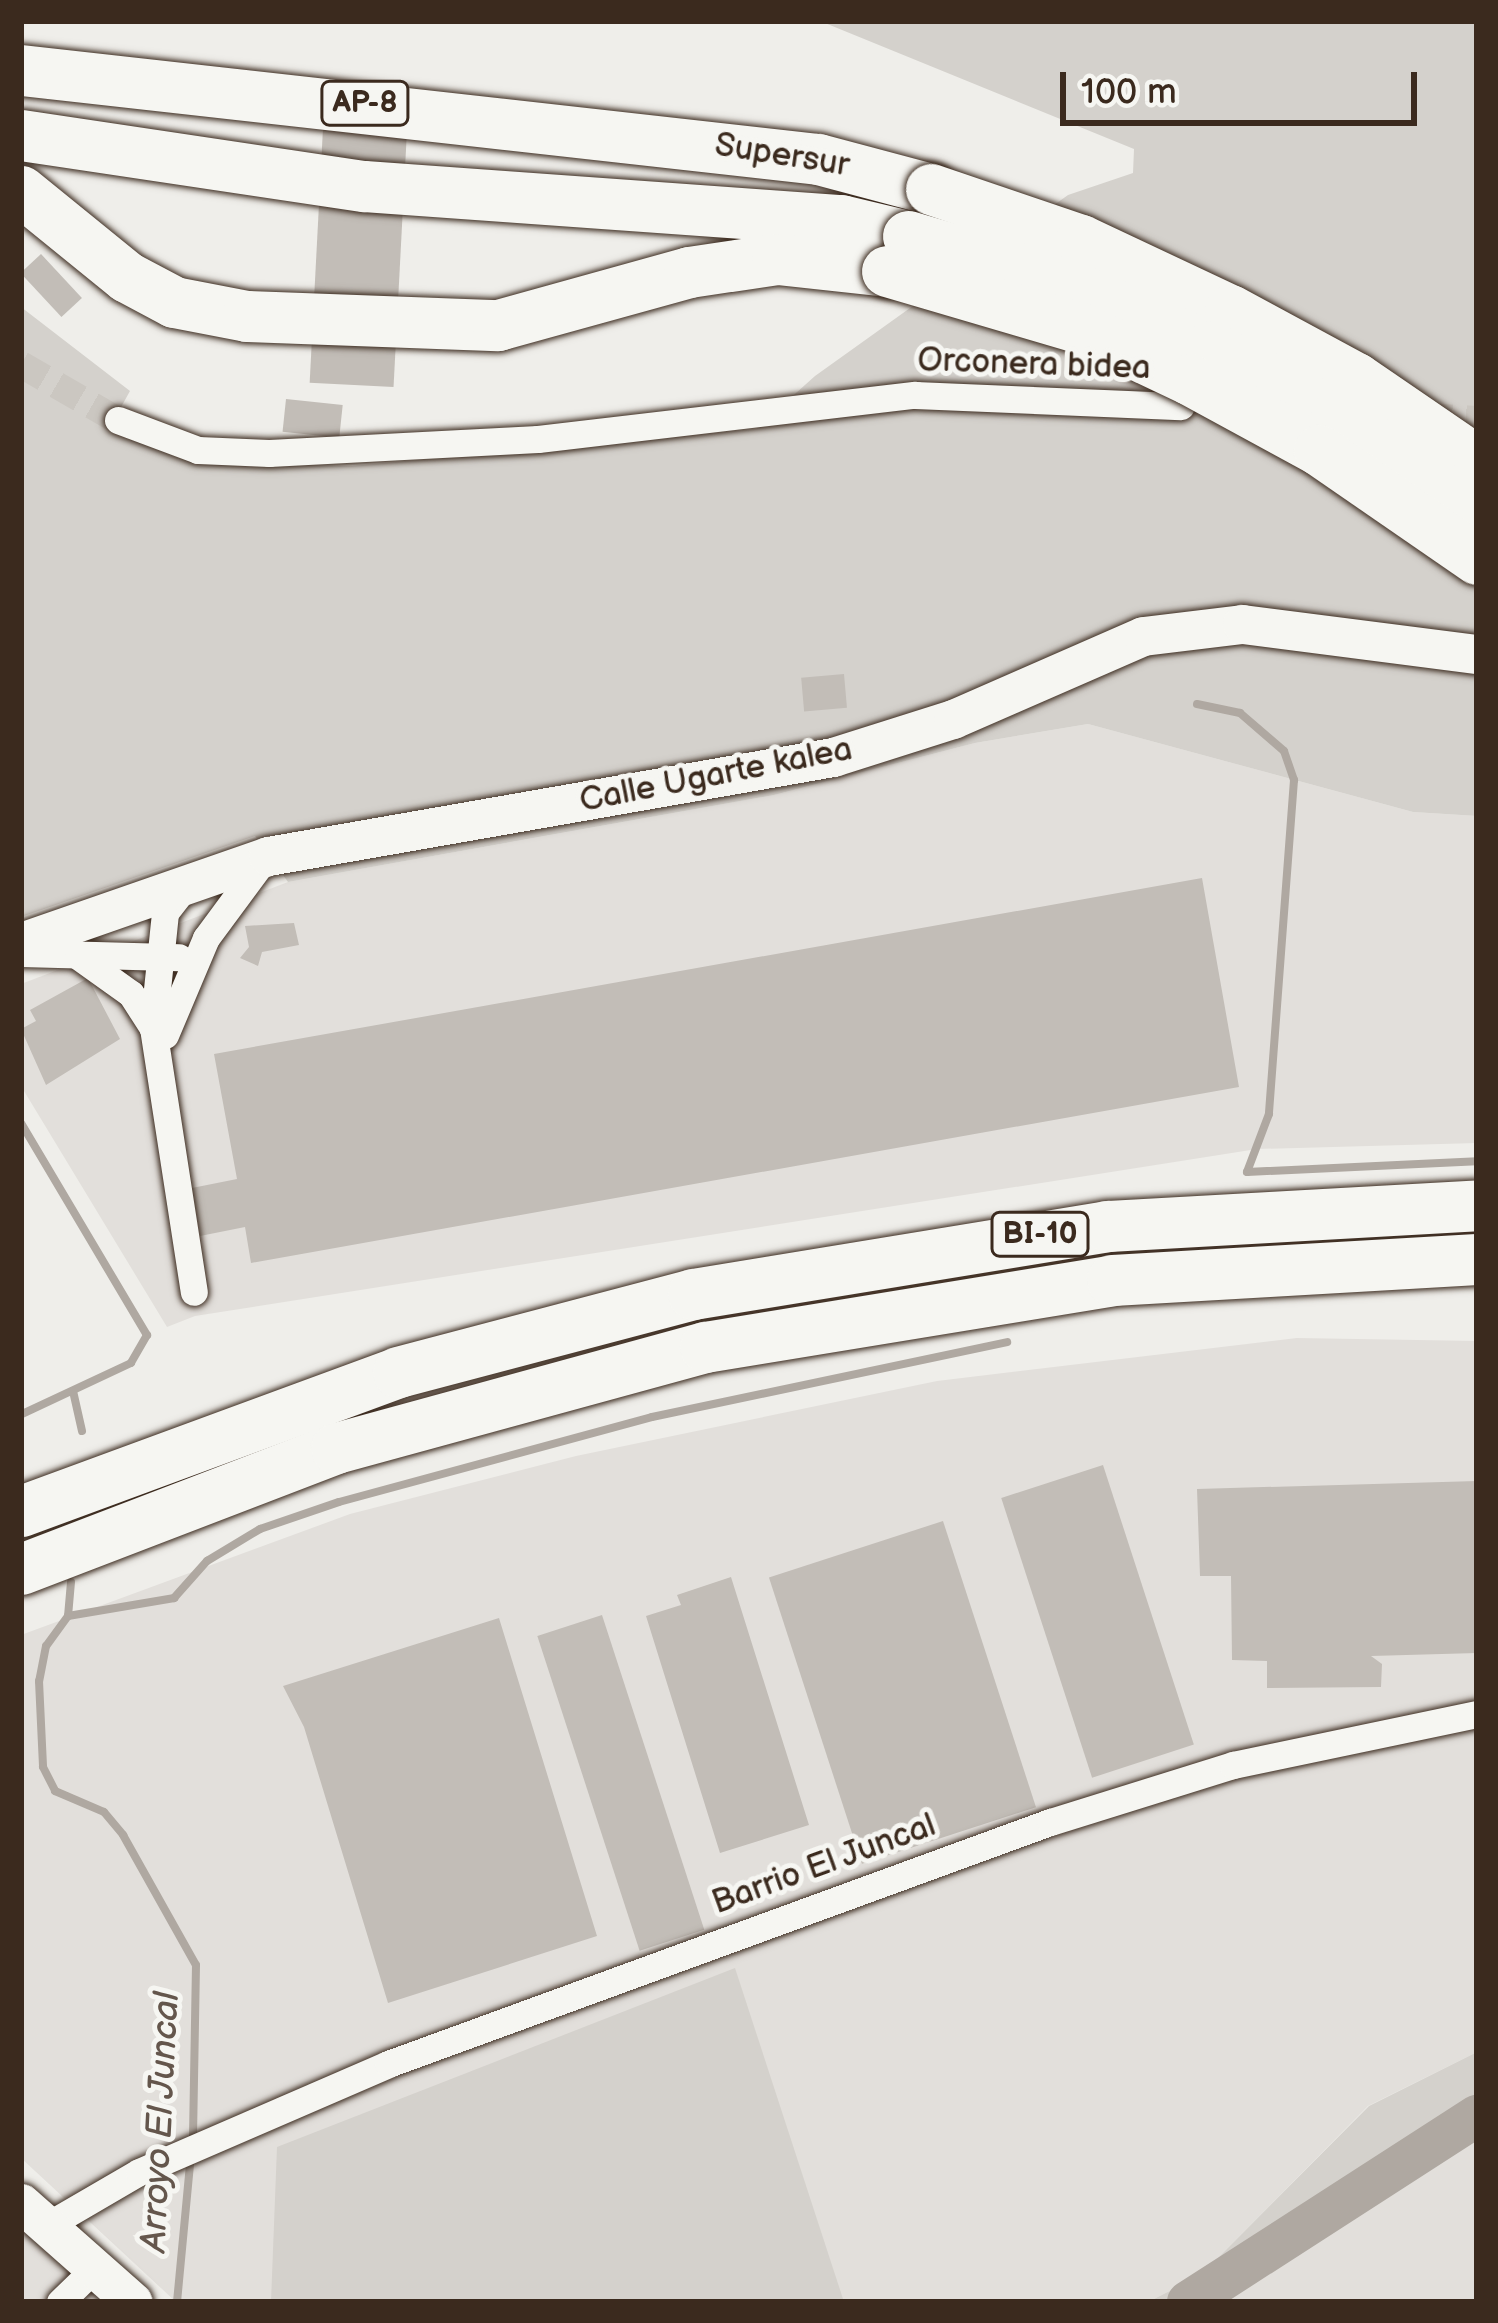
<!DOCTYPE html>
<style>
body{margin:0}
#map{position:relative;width:1498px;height:2323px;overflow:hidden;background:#efeeea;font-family:"Balsamiq Sans",sans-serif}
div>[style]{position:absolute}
.built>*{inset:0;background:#e2dfdb}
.green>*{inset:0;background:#d4d1cc}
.stream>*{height:8px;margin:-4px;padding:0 4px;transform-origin:4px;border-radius:4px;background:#afa8a1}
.river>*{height:42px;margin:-21px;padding:0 21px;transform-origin:21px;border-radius:21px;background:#afa8a1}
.building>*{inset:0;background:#c2bdb7;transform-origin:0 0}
.street-tunnel>*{height:27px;margin-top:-13.5px;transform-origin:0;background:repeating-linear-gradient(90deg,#cbc7c1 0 27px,transparent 0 41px)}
.roads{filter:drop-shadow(0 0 3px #3b2a1e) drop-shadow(0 0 3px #3b2a1e)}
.street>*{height:27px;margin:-13.5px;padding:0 13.5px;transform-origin:13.5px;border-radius:13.5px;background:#f6f6f2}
.secondary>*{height:39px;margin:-19.5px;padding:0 19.5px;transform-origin:19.5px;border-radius:19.5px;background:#f6f6f2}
.highway>*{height:51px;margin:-25.5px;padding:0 25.5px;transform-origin:25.5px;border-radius:25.5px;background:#f6f6f2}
.bridges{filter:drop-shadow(0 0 3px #3b2a1e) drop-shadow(0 0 3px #3b2a1e)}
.highway-bridge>*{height:51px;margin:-25.5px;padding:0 25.5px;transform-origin:25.5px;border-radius:25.5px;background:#f6f6f2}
span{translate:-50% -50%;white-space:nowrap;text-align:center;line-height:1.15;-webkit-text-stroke:10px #f6f6f2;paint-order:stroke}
.shield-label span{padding:3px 9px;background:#f6f6f2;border:3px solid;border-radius:9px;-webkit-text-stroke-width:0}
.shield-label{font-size:30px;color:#3b2a1e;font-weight:700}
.street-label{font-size:33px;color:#3b2a1e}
.water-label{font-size:36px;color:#64564c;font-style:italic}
.frame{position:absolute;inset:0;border:24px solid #3b2a1e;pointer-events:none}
.scale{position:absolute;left:1060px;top:72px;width:357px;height:54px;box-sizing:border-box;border:6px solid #3b2a1e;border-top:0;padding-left:15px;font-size:36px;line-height:42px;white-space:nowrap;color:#3b2a1e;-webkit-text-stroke:9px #f6f6f2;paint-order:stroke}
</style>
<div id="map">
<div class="built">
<i style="clip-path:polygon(1088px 724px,1413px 812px,1477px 816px,1477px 1143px,1257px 1149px,195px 1316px,167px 1327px,21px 1086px,21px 984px,288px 882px,774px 795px,975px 743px)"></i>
<i style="clip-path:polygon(1297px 1338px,1477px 1341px,1477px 2052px,1368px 2106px,1201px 2275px,1148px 2302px,176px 2302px,21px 2158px,21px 1635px,350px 1514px,576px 1456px,937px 1381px)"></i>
<i style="clip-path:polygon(1477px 2131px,1477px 2302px,1216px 2302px,1460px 2134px)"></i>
<i style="clip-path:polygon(21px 2225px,109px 2302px,21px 2302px)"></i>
</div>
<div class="green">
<i style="clip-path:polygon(820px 21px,1477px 21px,1477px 816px,1413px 812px,1088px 724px,975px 743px,774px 795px,288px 882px,255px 836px,21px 917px,21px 307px,130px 391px,110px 427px,274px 464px,352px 466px,756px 429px,815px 376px,1068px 195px,1133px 173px,1134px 149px)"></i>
<i style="clip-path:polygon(735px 1968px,844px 2302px,271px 2302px,277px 2147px)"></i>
<i style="clip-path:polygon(1477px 2052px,1477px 2131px,1459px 2134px,1216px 2302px,1148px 2302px,1201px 2275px,1369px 2106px)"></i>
</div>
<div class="stream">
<i style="left:1197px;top:704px;width:44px;rotate:11.8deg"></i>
<i style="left:1240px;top:713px;width:58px;rotate:40.8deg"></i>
<i style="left:1284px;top:751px;width:31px;rotate:71deg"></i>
<i style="left:1294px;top:780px;width:335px;rotate:94.3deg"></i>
<i style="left:1269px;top:1114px;width:62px;rotate:110.8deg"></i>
<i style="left:1247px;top:1172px;width:230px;rotate:-2.7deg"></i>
<i style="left:21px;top:1123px;width:247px;rotate:59.3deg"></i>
<i style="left:147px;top:1335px;width:32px;rotate:120deg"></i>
<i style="left:131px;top:1363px;width:120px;rotate:154.9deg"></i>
<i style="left:73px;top:1391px;width:41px;rotate:77.3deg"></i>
<i style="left:71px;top:1582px;width:34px;rotate:95deg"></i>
<i style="left:68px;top:1616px;width:37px;rotate:126deg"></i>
<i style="left:46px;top:1646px;width:36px;rotate:101deg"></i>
<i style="left:39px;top:1681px;width:86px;rotate:87.3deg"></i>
<i style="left:43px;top:1767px;width:27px;rotate:63deg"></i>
<i style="left:55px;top:1791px;width:53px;rotate:23.2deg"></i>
<i style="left:104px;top:1812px;width:30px;rotate:50deg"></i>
<i style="left:123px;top:1835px;width:149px;rotate:60.7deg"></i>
<i style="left:196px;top:1965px;width:174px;rotate:91deg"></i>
<i style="left:68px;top:1616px;width:108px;rotate:-9.6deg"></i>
<i style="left:174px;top:1598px;width:50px;rotate:-48.3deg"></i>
<i style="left:207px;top:1561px;width:62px;rotate:-31.1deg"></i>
<i style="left:260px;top:1529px;width:83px;rotate:-18.9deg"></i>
<i style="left:339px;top:1502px;width:324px;rotate:-15.2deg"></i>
<i style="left:652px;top:1417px;width:363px;rotate:-11.9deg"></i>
<i style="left:177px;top:2302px;width:149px;rotate:-84.6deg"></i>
</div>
<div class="river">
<i style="left:1188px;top:2302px;width:344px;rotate:-32.8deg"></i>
</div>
<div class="building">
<i style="left:323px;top:128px;width:84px;height:255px;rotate:3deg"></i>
<i style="left:41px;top:254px;width:60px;height:28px;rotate:47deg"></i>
<i style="left:286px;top:399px;width:57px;height:33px;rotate:6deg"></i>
<i style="left:844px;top:674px;width:34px;height:43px;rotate:85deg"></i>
<i style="clip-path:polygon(1202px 878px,1239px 1087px,251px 1263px,245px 1227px,200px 1236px,192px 1188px,237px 1179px,214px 1054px)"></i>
<i style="clip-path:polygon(294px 923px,299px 945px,262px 952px,258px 966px,240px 958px,249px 947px,245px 926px)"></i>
<i style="clip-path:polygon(88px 978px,120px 1039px,46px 1085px,21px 1029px,36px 1021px,30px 1010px)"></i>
<i style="left:1103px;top:1465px;width:294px;height:107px;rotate:72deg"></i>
<i style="clip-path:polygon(1477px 1481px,1477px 1653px,1371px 1656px,1382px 1664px,1381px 1687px,1267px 1688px,1267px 1661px,1232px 1660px,1231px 1576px,1200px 1576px,1197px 1489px)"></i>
<i style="left:943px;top:1521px;width:301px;height:183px;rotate:72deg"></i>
<i style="clip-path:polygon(731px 1577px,809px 1825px,720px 1853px,646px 1616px,681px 1605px,677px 1595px)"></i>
<i style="left:602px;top:1615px;width:331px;height:68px;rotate:72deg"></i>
<i style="clip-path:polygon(499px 1618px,597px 1936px,388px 2003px,304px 1727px,283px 1686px)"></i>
</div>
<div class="street-tunnel">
<i style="left:21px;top:364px;width:112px;rotate:30deg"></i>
<i style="left:1425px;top:416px;width:52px;rotate:3.3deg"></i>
</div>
<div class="roads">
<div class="street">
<i style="left:118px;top:420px;width:85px;rotate:20.6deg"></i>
<i style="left:198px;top:450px;width:71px;rotate:2.4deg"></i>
<i style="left:269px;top:453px;width:269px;rotate:-3deg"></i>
<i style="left:538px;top:439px;width:380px;rotate:-6.7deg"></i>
<i style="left:915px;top:395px;width:266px;rotate:2.4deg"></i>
<i style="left:185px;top:887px;width:33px;rotate:128deg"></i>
<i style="left:165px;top:913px;width:116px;rotate:96deg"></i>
<i style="left:153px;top:1028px;width:267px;rotate:81.2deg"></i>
<i style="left:21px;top:953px;width:158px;rotate:1.5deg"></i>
<i style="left:78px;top:956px;width:65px;rotate:35.6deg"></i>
<i style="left:131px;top:994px;width:40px;rotate:57.1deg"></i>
<i style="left:165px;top:1035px;width:105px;rotate:-67.1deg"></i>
<i style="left:206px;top:938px;width:96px;rotate:-53.5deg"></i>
<i style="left:48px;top:2225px;width:105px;rotate:-30.2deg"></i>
<i style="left:139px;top:2172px;width:271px;rotate:-23.4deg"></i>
<i style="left:388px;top:2064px;width:705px;rotate:-20.08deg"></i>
<i style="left:1050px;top:1822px;width:192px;rotate:-17.3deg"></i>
<i style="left:1233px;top:1765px;width:249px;rotate:-11.8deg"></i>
<i style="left:60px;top:2302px;width:49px;rotate:-44.2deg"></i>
</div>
<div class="secondary">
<i style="left:21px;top:942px;width:262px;rotate:-19.2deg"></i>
<i style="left:268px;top:856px;width:574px;rotate:-9.94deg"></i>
<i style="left:833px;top:757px;width:126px;rotate:-17.6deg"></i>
<i style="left:953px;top:719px;width:207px;rotate:-23.6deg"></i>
<i style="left:1143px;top:636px;width:100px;rotate:-6.9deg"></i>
<i style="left:1242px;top:624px;width:237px;rotate:7.3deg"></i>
<i style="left:21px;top:2203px;width:149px;rotate:41.5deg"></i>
</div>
<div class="highway">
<i style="left:21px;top:70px;width:802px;rotate:6.37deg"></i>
<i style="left:818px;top:159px;width:117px;rotate:14.9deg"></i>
<i style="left:21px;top:135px;width:347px;rotate:8.5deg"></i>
<i style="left:364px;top:186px;width:478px;rotate:4.1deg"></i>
<i style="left:841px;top:220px;width:69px;rotate:13.4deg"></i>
<i style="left:21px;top:191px;width:136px;rotate:39.1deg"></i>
<i style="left:127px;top:277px;width:53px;rotate:28deg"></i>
<i style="left:174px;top:302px;width:74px;rotate:10.9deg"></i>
<i style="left:247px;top:316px;width:251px;rotate:2.1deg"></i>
<i style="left:498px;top:325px;width:198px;rotate:-15.5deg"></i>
<i style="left:689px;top:272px;width:89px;rotate:-8.4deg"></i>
<i style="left:777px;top:259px;width:111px;rotate:6.2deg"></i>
<i style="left:21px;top:1511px;width:402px;rotate:-20.2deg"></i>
<i style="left:398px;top:1372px;width:305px;rotate:-14.8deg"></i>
<i style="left:693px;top:1294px;width:420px;rotate:-9.3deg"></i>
<i style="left:1107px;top:1226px;width:371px;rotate:-3.2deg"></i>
<i style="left:21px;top:1569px;width:337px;rotate:-21deg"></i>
<i style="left:336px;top:1448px;width:383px;rotate:-15.3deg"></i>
<i style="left:705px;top:1347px;width:412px;rotate:-9.3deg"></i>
<i style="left:1112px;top:1280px;width:366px;rotate:-3.3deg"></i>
</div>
</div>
<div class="bridges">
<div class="highway-bridge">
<i style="left:931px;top:189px;width:158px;rotate:18.8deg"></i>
<i style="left:1081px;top:240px;width:165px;rotate:25.2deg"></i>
<i style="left:1230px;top:310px;width:143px;rotate:28.4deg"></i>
<i style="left:1356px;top:378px;width:147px;rotate:34.4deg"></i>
<i style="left:908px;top:236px;width:160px;rotate:16.3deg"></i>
<i style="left:1062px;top:281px;width:161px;rotate:23.9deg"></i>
<i style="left:1209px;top:346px;width:145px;rotate:28.5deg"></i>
<i style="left:1336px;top:415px;width:171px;rotate:34.5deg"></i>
<i style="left:887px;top:271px;width:202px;rotate:16.4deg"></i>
<i style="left:1081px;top:328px;width:119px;rotate:25.3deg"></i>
<i style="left:1189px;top:379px;width:148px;rotate:28.6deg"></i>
<i style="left:1319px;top:450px;width:192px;rotate:34.6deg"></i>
</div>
</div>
<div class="shield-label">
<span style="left:365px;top:103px">AP-8</span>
<span style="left:1040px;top:1234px">BI-10</span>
</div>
<div class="street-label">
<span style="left:782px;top:156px;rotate:9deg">Supersur</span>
<span style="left:1034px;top:365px;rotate:2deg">Orconera bidea</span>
<span style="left:716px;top:776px;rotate:-11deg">Calle Ugarte kalea</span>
<span style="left:824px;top:1865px;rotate:-20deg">Barrio El Juncal</span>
</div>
<div class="water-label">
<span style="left:161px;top:2122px;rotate:-87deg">Arroyo El Juncal</span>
</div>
<div class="frame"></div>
<div class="scale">100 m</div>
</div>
